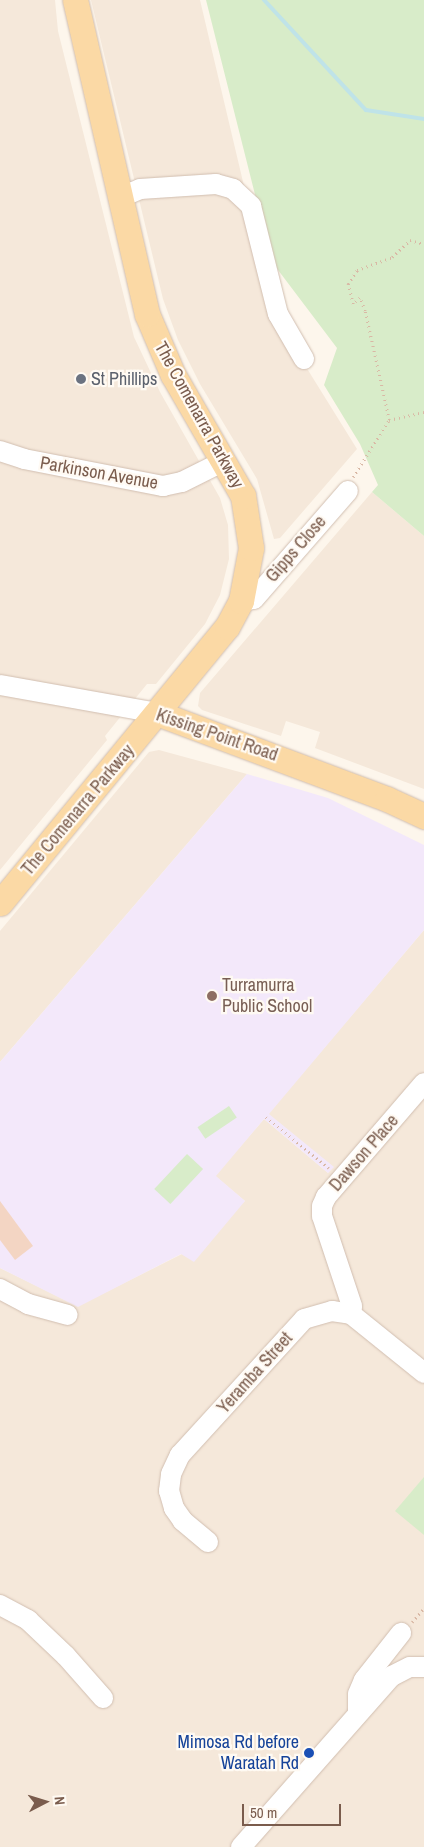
<!DOCTYPE html>
<style>
body{margin:0}
#map{position:relative;width:424px;height:1847px;overflow:hidden;background:#fdf6ec;font-family:"Archivo Narrow",sans-serif}
div>[style]{position:absolute}
.residential>*{inset:0;background:#f5e8da}
.education>*{inset:0;background:#f3e8fa}
.green>*{inset:0;background:#d8ecc9;transform-origin:0 0}
.stream>*{height:4px;margin:-2px;padding:0 2px;transform-origin:2px;border-radius:2px;background:#bfe3e8}
.building>*{inset:0;background:#f3d5c3}
.path>*{height:2.5px;margin-top:-1.25px;transform-origin:0;background:repeating-linear-gradient(90deg,#d9b8a5 0 1px,transparent 0 5px)}
.roads{filter:drop-shadow(0 0 1px #d1beb0) drop-shadow(0 0 1px #d1beb0)}
.minor>*{height:20px;margin:-10px;padding:0 10px;transform-origin:10px;border-radius:10px;background:#fff}
.major>*{height:25px;margin:-12.5px;padding:0 12.5px;transform-origin:12.5px;border-radius:12.5px;background:#fbd9a5}
.dots>*{width:14px;height:14px;translate:-50% -50%;box-sizing:border-box;border:2px solid #fffaf3;border-radius:50%}
span{translate:-50% -50%;white-space:nowrap;text-align:center;line-height:1.15;-webkit-text-stroke:4.5px #fffaf3;paint-order:stroke}
.worship-label{font-size:18px;color:#5b616d}
.left{translate:0 -50%;text-align:left}
.street-label{font-size:18px;color:#7a5c4d}
.education-label{font-size:18px;color:#785e54}
.transit-label{font-size:18px;color:#164399}
.right{translate:-100% -50%;text-align:right}
.north{position:absolute;left:20px;top:1777px;width:50px;height:50px;-webkit-text-stroke:4px #fffaf3;paint-order:stroke;rotate:85deg;font-size:14px;font-weight:700;line-height:20px;text-align:center;color:#7a5c4d}
.north::after{content:'';display:block;margin:auto;width:18px;height:22px;background:#7a5c4d;clip-path:polygon(50% 0,100% 100%,50% 72%,0 100%)}
.scale{position:absolute;left:242px;top:1804px;width:99px;height:22px;box-sizing:border-box;border:2px solid #7a5c4d;border-top:0;padding-left:6px;font-size:15px;line-height:18px;white-space:nowrap;color:#7a5c4d;-webkit-text-stroke:4px #fffaf3;paint-order:stroke}
</style>
<div id="map">
<div class="residential">
<i style="clip-path:polygon(0 0,55px 0,58px 31px,134px 337px,160px 392px,220px 498px,228px 525px,229px 559px,220px 595px,205px 624px,156px 684px,147px 684px,105px 736px,107px 740px,0 870px)"></i>
<i style="clip-path:polygon(91px 0,200px 0,275px 317px,357px 449px,280px 538px,274px 539px,257px 479px,200px 384px,178px 340px,163px 299px)"></i>
<i style="clip-path:polygon(372px 492px,424px 536px,424px 789px,315px 748px,320px 732px,286px 721px,281px 736px,202px 710px,198px 706px,200px 693px)"></i>
<i style="clip-path:polygon(159px 750px,247px 774px,0 1062px,0 931px,149px 752px)"></i>
<i style="clip-path:polygon(424px 930px,424px 1847px,0 1847px,0 1268px,78px 1306px,182px 1254px,245px 1201px,215px 1176px,264px 1119px,328px 1173px,333px 1167px,268px 1114px)"></i>
</div>
<div class="education">
<i style="clip-path:polygon(247px 774px,328px 798px,424px 845px,424px 930px,269px 1114px,334px 1167px,328px 1173px,264px 1119px,216px 1176px,245px 1201px,194px 1262px,181px 1254px,78px 1307px,0 1268px,0 1062px)"></i>
</div>
<div class="green">
<i style="clip-path:polygon(206px 0,424px 0,424px 536px,372px 492px,378px 485px,360px 444px,324px 385px,337px 348px,272px 262px)"></i>
<i style="left:229px;top:1106px;width:14px;height:38px;rotate:56deg"></i>
<i style="left:187px;top:1154px;width:22px;height:48px;rotate:43deg"></i>
<i style="clip-path:polygon(424px 1477px,424px 1535px,395px 1511px)"></i>
</div>
<div class="stream">
<i style="left:264px;top:0;width:150px;rotate:47.2deg"></i>
<i style="left:366px;top:110px;width:59px;rotate:8.8deg"></i>
</div>
<div class="building">
<i style="clip-path:polygon(0 1201px,33px 1246px,15px 1260px,0 1240px)"></i>
</div>
<div class="path">
<i style="left:389px;top:420px;width:112px;rotate:-102.4deg"></i>
<i style="left:365px;top:311px;width:14px;rotate:-111deg"></i>
<i style="left:360px;top:298px;width:9px;rotate:139deg"></i>
<i style="left:353px;top:304px;width:21px;rotate:-104deg"></i>
<i style="left:348px;top:284px;width:17px;rotate:-57deg"></i>
<i style="left:357px;top:270px;width:37px;rotate:-20deg"></i>
<i style="left:392px;top:257px;width:25px;rotate:-43deg"></i>
<i style="left:410px;top:240px;width:15px;rotate:16deg"></i>
<i style="left:353px;top:477px;width:67px;rotate:-57.7deg"></i>
<i style="left:389px;top:420px;width:36px;rotate:-13deg"></i>
<i style="left:266px;top:1117px;width:81px;rotate:39deg"></i>
<i style="left:412px;top:1622px;width:18px;rotate:-49deg"></i>
</div>
<div class="roads">
<div class="minor">
<i style="left:119px;top:198px;width:23px;rotate:-23deg"></i>
<i style="left:140px;top:189px;width:76px;rotate:-3.8deg"></i>
<i style="left:216px;top:184px;width:18px;rotate:16deg"></i>
<i style="left:233px;top:189px;width:25px;rotate:43deg"></i>
<i style="left:251px;top:206px;width:111px;rotate:76deg"></i>
<i style="left:278px;top:314px;width:52px;rotate:60deg"></i>
<i style="left:0;top:451px;width:25px;rotate:18deg"></i>
<i style="left:24px;top:459px;width:142px;rotate:11deg"></i>
<i style="left:163px;top:486px;width:19px;rotate:-12deg"></i>
<i style="left:182px;top:482px;width:47px;rotate:-26.6deg"></i>
<i style="left:241px;top:601px;width:13px;rotate:-9deg"></i>
<i style="left:254px;top:599px;width:143px;rotate:-49deg"></i>
<i style="left:0;top:685px;width:159px;rotate:10.1deg"></i>
<i style="left:0;top:1289px;width:32px;rotate:28deg"></i>
<i style="left:28px;top:1304px;width:41px;rotate:15.4deg"></i>
<i style="left:351px;top:1314px;width:8px;rotate:-83deg"></i>
<i style="left:352px;top:1306px;width:95px;rotate:-108.4deg"></i>
<i style="left:322px;top:1216px;width:10px;rotate:-90deg"></i>
<i style="left:322px;top:1206px;width:10px;rotate:-66deg"></i>
<i style="left:326px;top:1197px;width:150px;rotate:-49.3deg"></i>
<i style="left:208px;top:1542px;width:33px;rotate:-140deg"></i>
<i style="left:183px;top:1521px;width:16px;rotate:-125deg"></i>
<i style="left:174px;top:1508px;width:18px;rotate:-106deg"></i>
<i style="left:169px;top:1491px;width:17px;rotate:-83deg"></i>
<i style="left:171px;top:1474px;width:21px;rotate:-65deg"></i>
<i style="left:180px;top:1455px;width:184px;rotate:-47.6deg"></i>
<i style="left:304px;top:1319px;width:29px;rotate:-16deg"></i>
<i style="left:332px;top:1311px;width:19px;rotate:9deg"></i>
<i style="left:351px;top:1314px;width:94px;rotate:38.9deg"></i>
<i style="left:0;top:1605px;width:32px;rotate:28deg"></i>
<i style="left:28px;top:1620px;width:52px;rotate:43.5deg"></i>
<i style="left:66px;top:1656px;width:56px;rotate:48.6deg"></i>
<i style="left:358px;top:1712px;width:18px;rotate:-90deg"></i>
<i style="left:358px;top:1694px;width:15px;rotate:-67deg"></i>
<i style="left:364px;top:1680px;width:60px;rotate:-51.8deg"></i>
<i style="left:241px;top:1847px;width:228px;rotate:-48.6deg"></i>
<i style="left:392px;top:1676px;width:20px;rotate:-27deg"></i>
<i style="left:410px;top:1667px;width:14px"></i>
</div>
<div class="major">
<i style="left:157px;top:713px;width:246px;rotate:20.5deg"></i>
<i style="left:387px;top:799px;width:41px;rotate:24.7deg"></i>
<i style="left:0;top:903px;width:357px;rotate:-50.6deg"></i>
<i style="left:227px;top:627px;width:30px;rotate:-62deg"></i>
<i style="left:241px;top:601px;width:54px;rotate:-79.3deg"></i>
<i style="left:251px;top:548px;width:53px;rotate:-98.7deg"></i>
<i style="left:243px;top:496px;width:140px;rotate:-120deg"></i>
<i style="left:173px;top:375px;width:66px;rotate:-113.1deg"></i>
<i style="left:147px;top:314px;width:322px;rotate:-102.9deg"></i>
</div>
</div>
<div class="dots">
<i style="left:81px;top:379px;background:#6b7280"></i>
<i style="left:212px;top:996px;background:#8d6e63"></i>
<i style="left:309px;top:1753px;background:#1a4fb4"></i>
</div>
<div class="worship-label">
<span class="left" style="left:91px;top:379px">St Phillips</span>
</div>
<div class="street-label">
<span style="left:199px;top:415px;rotate:61deg">The Comenarra Parkway</span>
<span style="left:99px;top:473px;rotate:10deg">Parkinson Avenue</span>
<span style="left:296px;top:549px;rotate:-49deg">Gipps Close</span>
<span style="left:217px;top:735px;rotate:19deg">Kissing Point Road</span>
<span style="left:78px;top:810px;rotate:-50deg">The Comenarra Parkway</span>
<span style="left:364px;top:1153px;rotate:-49deg">Dawson Place</span>
<span style="left:255px;top:1373px;rotate:-48deg">Yeramba Street</span>
</div>
<div class="education-label">
<span class="left" style="left:222px;top:996px">Turramurra<br>Public School</span>
</div>
<div class="transit-label">
<span class="right" style="left:299px;top:1753px">Mimosa Rd before<br>Waratah Rd</span>
</div>
<div class="north">N</div>
<div class="scale">50 m</div>
</div>
